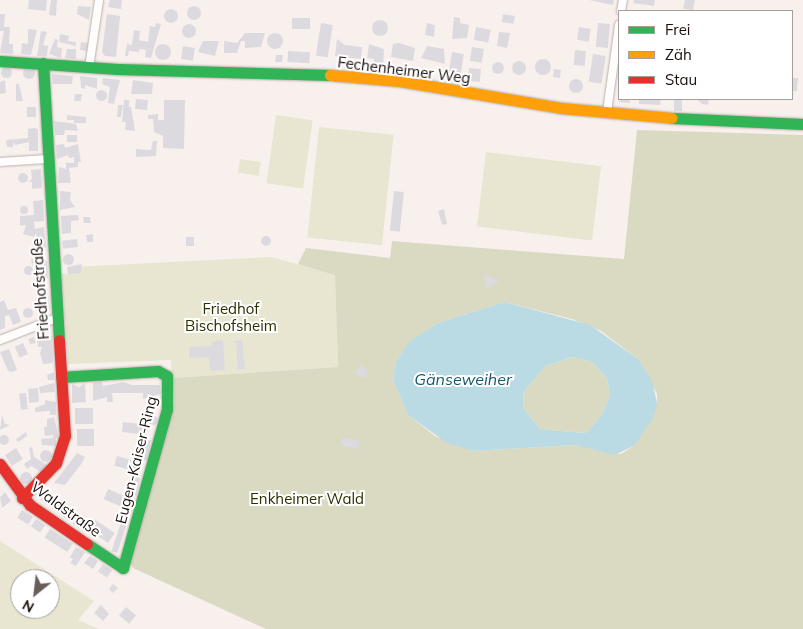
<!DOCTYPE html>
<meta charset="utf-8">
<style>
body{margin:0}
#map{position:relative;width:803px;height:629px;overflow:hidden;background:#f8f0ed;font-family:Mulish,sans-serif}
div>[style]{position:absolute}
.green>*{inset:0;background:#e8e6d0;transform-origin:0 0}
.forest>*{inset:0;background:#dad9c1}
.water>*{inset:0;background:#badbe3}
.building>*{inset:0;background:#dddadf;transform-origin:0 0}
.round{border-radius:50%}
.roads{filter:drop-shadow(0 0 1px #b9b0ac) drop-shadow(0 0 1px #b9b0ac)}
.street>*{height:8px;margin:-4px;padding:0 4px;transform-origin:4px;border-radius:4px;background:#fefdfc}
.fast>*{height:11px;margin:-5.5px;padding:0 5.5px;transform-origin:5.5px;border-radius:5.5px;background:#30b455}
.slow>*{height:11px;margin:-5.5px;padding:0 5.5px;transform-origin:5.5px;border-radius:5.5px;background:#ff9f0a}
.jam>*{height:11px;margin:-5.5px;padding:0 5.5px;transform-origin:5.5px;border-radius:5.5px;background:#e5322d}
span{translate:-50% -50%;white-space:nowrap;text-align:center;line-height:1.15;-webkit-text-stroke:4px #fff;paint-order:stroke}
.street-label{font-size:15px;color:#1b100b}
.park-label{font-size:15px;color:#2c2f00}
.water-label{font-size:16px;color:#155967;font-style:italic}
.legend{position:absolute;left:618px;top:10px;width:175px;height:90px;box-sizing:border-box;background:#fff;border:1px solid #a49f9d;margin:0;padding:6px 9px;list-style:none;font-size:15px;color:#1b100b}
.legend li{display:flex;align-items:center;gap:10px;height:25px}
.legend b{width:25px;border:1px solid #a49f9d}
.north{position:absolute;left:10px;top:569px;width:50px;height:50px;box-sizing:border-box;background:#fff;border:1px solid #a49f9d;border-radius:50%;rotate:209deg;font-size:14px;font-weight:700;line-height:20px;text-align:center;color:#1b100b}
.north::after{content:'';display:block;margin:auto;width:18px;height:22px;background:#685e5a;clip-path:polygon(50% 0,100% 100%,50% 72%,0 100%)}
</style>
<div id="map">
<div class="green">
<i style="left:276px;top:115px;width:37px;height:69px;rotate:8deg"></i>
<i style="left:319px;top:127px;width:75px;height:111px;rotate:6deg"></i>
<i style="left:486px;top:152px;width:116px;height:75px;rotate:7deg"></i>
<i style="left:240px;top:159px;width:21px;height:14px;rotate:8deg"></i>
<i style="clip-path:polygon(271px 257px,335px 274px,338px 367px,172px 378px,171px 360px,68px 364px,62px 274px,72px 273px,72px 267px)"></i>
<i style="clip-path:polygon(evenodd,0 541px,94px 601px,78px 620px,99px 629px,0 629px,0 541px,20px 579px,50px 579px,50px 609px,20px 609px,20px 579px)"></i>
</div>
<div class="forest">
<i style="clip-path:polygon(evenodd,637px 130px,803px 135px,803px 629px,266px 629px,133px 568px,129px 561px,174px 403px,172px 378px,338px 367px,335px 275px,298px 264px,306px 248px,390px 258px,392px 241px,624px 259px,637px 130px,504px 302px,572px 319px,601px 331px,638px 359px,657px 394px,657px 403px,634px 446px,621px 454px,576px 445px,473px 451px,435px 436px,408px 415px,393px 380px,396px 362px,409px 343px,438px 323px,504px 302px)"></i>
<i style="clip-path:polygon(573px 357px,592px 362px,607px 378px,610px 395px,602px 415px,586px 433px,540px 429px,524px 409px,523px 393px,545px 366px)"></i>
</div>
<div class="water">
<i style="clip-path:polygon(evenodd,504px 302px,590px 325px,638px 359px,652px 381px,657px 403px,653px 418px,634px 446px,614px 455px,576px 445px,473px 451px,447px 443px,408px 415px,393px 380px,396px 362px,409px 342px,438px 323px,504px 302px,573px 357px,592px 362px,607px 378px,610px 395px,602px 415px,586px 433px,540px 429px,524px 409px,523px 393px,545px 366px,573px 357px)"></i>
</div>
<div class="building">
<i style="clip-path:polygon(29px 0,47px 0,46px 11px,28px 9px)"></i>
<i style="clip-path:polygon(51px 0,57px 0,56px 16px,49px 15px)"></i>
<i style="clip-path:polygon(110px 0,122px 0,121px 9px,108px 7px)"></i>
<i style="clip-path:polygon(589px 0,614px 0,613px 5px)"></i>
<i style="clip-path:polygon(634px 0,655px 0,654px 6px,633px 3px)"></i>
<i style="clip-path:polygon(685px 0,695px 0,693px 10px,683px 9px)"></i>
<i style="clip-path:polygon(78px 6px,91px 7px,89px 20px,77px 14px)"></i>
<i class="round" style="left:187px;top:6px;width:14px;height:14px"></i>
<i class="round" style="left:164px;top:9px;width:14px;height:14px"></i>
<i style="clip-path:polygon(0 14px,5px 14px,4px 27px,10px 27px,9px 44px,13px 44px,13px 54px,0 53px,4px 31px,0 31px)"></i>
<i style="clip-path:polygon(107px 14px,120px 16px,116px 57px,105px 56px,102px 52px)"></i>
<i style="left:503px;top:14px;width:12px;height:8px;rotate:9deg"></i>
<i style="clip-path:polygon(454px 17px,460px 18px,460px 23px,469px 25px,467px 38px,452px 39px)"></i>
<i style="left:292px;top:18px;width:18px;height:11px"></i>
<i class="round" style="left:372px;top:20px;width:16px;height:16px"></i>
<i style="clip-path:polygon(156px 23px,161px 24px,151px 58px,145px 57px,146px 50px,139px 49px,139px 52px,129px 51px,128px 56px,125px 56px,127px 44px,132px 45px,134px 30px,140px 31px,139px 40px,148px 42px,150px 26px,155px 27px)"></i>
<i style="left:321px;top:23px;width:12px;height:33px;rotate:9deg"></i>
<i style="clip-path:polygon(427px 23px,435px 25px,434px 37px,425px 35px)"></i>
<i style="left:598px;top:23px;width:12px;height:24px;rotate:5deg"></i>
<i class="round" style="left:182px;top:24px;width:14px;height:14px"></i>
<i style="left:476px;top:27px;width:15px;height:13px;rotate:11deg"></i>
<i style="left:579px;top:27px;width:12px;height:13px;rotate:9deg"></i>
<i style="clip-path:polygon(28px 29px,37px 30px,31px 55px,21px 54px,22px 43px,28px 44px)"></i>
<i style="clip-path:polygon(41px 31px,47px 32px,43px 45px,48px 46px,47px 56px,37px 56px)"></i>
<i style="clip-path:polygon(499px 32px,510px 33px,507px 48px,497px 46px)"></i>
<i style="clip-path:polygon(245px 33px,265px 33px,261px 47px,245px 48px,245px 41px,241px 41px,237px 53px,224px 53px,224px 41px,237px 43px)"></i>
<i class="round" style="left:267px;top:33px;width:16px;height:16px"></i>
<i style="clip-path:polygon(60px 34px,69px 36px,68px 41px,76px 42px,76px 46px,59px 42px)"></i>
<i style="clip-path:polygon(55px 39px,58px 40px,57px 47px,62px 48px,61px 58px,49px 54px)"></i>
<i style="clip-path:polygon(337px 39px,345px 45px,362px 47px,361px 59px,335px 56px)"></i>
<i style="clip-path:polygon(203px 41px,219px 41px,215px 56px,198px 52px)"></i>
<i style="left:81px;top:42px;width:7px;height:8px;rotate:8deg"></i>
<i style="clip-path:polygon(399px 43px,415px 48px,413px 61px,391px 57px,393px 44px)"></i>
<i style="clip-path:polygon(369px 44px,384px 49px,383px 68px,373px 67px,374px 59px,367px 58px)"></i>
<i class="round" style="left:155px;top:44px;width:16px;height:16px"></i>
<i style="left:183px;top:46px;width:12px;height:13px;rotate:9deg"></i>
<i style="clip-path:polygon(427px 46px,444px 49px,445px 64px,421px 58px)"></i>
<i style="left:472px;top:47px;width:12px;height:14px;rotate:9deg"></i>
<i style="clip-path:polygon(67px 49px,76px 49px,76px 59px,65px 58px)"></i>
<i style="left:575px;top:50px;width:11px;height:15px;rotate:5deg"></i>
<i style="left:288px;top:51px;width:22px;height:11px;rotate:3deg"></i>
<i style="left:452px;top:52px;width:12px;height:20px;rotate:9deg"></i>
<i style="left:593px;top:54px;width:13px;height:28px;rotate:9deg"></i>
<i style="clip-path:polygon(276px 55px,283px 55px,282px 62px,275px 62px)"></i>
<i class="round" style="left:535px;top:59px;width:16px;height:16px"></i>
<i class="round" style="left:512px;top:61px;width:14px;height:14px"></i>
<i class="round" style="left:492px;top:62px;width:12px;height:12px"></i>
<i class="round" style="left:23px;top:67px;width:12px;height:12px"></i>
<i class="round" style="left:0.5px;top:66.5px;width:11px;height:11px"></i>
<i style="left:469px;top:68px;width:12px;height:13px;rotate:5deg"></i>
<i style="left:554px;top:69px;width:7px;height:8px;rotate:8deg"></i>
<i style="clip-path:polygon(52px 74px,73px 76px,72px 84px,53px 84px)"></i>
<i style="clip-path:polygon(80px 76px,97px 78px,97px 89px,85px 85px,85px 89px,81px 88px)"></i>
<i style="clip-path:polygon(103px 78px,120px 80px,114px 104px,108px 103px,110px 87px,102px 84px)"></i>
<i style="clip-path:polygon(792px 78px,798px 78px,797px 91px,792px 91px)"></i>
<i class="round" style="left:569px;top:79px;width:14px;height:14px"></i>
<i style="clip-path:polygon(5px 80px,6px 93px,0 94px,0 82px)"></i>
<i style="clip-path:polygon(133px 80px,153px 83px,152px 94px,131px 94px)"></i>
<i style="clip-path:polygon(16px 84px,19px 84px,23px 101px,16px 101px)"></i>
<i class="round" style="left:95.5px;top:89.5px;width:11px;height:11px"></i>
<i style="clip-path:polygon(75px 94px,82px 94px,81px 101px,74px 101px)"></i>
<i style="left:136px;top:99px;width:12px;height:10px;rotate:5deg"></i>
<i style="clip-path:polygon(620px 99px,630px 99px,630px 103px,619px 102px)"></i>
<i style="clip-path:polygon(639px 99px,661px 99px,660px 105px,639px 104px)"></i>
<i style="left:674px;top:99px;width:8px;height:12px"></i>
<i style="clip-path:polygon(697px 99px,709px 99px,708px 105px,702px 104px)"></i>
<i style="clip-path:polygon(124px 100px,129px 100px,129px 107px,131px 107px,135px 131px,125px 130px,126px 122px,122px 122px)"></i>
<i style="clip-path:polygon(164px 100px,185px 100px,184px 149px,163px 148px,163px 136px,154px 132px,153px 119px,148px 119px,148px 115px,158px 114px,158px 120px,164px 120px)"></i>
<i style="clip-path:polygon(118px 105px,123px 105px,121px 117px,117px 117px)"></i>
<i style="left:27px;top:107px;width:9px;height:10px"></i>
<i style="clip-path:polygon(67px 115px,86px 117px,86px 123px,74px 123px,74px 120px,67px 120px)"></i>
<i style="clip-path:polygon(54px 121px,76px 124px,78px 131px,65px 130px,64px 135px,55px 135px)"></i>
<i style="clip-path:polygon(34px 128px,38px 129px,38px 151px,29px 151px,29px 142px,15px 145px,13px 142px,13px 147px,7px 147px,6px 140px,28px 138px,28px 129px)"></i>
<i style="left:77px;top:135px;width:7px;height:10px;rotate:90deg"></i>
<i style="clip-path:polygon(153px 141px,157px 141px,156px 156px,136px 157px,136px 149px,151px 150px)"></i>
<i style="clip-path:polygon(64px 144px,65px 148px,78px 144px,81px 162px,78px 162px,78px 167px,69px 168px,71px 183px,58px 183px,59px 167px,66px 169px,66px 163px,74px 163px,74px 157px,69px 158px,68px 155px,57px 159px,56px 145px)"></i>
<i style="clip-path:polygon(41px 169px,42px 188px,32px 189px,32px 182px,28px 182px,32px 179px,31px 170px)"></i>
<i class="round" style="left:18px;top:173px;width:10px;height:10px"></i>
<i style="clip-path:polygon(60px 191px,71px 192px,70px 200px,75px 207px,60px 210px)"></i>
<i style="left:394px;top:191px;width:10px;height:40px;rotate:6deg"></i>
<i style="clip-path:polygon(43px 200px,44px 221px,34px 222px,35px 229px,44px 227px,46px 248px,37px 250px,36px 233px,34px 237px,23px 234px,26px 225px,20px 226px,20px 216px,34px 215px,33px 201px)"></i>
<i class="round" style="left:20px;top:206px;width:8px;height:8px"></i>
<i style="clip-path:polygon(444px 209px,447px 224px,442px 225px,438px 211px)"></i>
<i style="clip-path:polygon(78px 215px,79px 220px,71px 221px,71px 233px,62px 234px,61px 216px)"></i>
<i style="clip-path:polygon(83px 217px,90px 217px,91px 223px,84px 223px)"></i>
<i style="clip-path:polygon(93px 234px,93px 242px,87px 242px,86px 235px)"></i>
<i class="round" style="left:261px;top:236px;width:10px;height:10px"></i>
<i style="left:186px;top:237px;width:8px;height:9px"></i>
<i style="left:77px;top:239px;width:8px;height:15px;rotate:83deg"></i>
<i class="round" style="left:62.5px;top:253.5px;width:11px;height:11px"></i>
<i style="clip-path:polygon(42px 258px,47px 261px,48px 278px,35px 281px,34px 274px,39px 274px,38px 264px,32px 265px,31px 259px)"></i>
<i style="clip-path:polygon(82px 264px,81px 273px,68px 274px,67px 267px)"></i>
<i class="round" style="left:23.5px;top:265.5px;width:9px;height:9px"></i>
<i style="clip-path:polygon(484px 273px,499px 281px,486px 289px)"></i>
<i style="clip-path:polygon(47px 288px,50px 309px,42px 311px,40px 289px)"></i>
<i style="clip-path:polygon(4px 300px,8px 310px,16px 308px,21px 322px,13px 325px,9px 315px,5px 316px,5px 328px,0 330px,0 302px)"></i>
<i class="round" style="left:23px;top:308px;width:10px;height:10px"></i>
<i style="clip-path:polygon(41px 336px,52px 336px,53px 363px,43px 364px,40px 353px,42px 347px,38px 347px,37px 338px)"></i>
<i style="left:34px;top:337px;width:6px;height:6px;rotate:72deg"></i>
<i style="clip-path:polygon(223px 340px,225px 370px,210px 371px,209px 357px,189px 358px,189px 347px,213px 346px,212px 341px)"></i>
<i style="clip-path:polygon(242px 340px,245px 369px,238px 369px,236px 343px,233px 341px)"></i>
<i style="left:23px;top:343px;width:12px;height:9px;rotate:66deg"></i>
<i style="clip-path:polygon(9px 349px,17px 370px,12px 372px,8px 371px,0 352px)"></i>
<i style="left:360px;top:365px;width:10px;height:10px;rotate:29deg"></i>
<i style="clip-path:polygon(54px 372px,54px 380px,48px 380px,47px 375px)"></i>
<i style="clip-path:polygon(93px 382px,102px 382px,103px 386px,124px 382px,132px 385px,160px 385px,161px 394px,143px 399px,143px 393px,112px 393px,113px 402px,107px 402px,107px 397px,93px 401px)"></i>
<i style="clip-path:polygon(54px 383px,55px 392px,40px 393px,39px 387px)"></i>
<i style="clip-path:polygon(85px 383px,86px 402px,72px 403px,72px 384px,79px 387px)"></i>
<i style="left:38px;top:388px;width:14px;height:10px;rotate:86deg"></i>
<i style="left:26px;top:393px;width:16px;height:7px;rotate:83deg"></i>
<i style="clip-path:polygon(45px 400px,56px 402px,56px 415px,50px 415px,50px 411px,35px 412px,35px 408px,45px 404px)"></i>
<i style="clip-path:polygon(151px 402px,158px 402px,158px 408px,152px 409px)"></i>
<i style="left:75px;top:408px;width:18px;height:16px"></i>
<i style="clip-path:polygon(2px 415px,5px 424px,10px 425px,0 430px)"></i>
<i class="round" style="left:148.5px;top:415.5px;width:9px;height:9px"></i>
<i style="clip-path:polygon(54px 417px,59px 438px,56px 438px,56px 446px,42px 445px,41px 439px,53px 438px,53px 435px,45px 436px,44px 427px,47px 427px,47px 419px)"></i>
<i style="left:123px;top:422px;width:25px;height:10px;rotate:7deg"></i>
<i style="left:77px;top:429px;width:17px;height:17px"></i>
<i style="clip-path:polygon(26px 432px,27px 436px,18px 442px,16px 439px)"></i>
<i class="round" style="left:-1px;top:435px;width:10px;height:10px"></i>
<i style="left:342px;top:438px;width:18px;height:8px;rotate:9deg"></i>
<i style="left:145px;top:439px;width:6px;height:21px;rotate:9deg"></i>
<i style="clip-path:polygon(32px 447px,34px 457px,47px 465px,44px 474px,31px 466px,27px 469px,24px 464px,31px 459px,29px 448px)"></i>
<i style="left:16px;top:448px;width:13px;height:13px;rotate:58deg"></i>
<i class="round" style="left:40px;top:450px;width:12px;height:12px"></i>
<i style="clip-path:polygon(77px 453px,85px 457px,82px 463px,65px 485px,54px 483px)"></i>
<i style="left:117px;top:456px;width:25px;height:10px;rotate:16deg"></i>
<i class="round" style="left:20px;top:472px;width:12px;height:12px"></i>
<i style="left:135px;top:477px;width:5px;height:18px;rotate:11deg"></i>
<i style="left:108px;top:489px;width:25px;height:11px;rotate:23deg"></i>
<i style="clip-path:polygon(45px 490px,81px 517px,79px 520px,86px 525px,83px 531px,37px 497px)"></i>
<i style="clip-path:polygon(5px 492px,11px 501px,2px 508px,0 497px)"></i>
<i style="left:22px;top:510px;width:13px;height:9px;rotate:32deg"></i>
<i style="left:123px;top:516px;width:6px;height:37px;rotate:18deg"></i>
<i style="left:36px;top:519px;width:11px;height:9px;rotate:34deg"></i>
<i style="left:94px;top:519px;width:25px;height:12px;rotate:34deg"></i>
<i style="left:50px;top:529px;width:27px;height:10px;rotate:33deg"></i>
<i style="clip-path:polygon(76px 547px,85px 552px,76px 566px,70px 563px,73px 559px,70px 557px)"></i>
<i style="clip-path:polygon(90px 556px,98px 561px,93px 569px,84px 563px)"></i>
<i style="left:103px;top:564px;width:11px;height:9px;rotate:34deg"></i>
<i style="clip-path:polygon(113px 584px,118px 588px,113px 593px,109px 589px)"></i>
<i style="clip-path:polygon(101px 605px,109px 614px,103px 621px,94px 613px)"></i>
<i style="left:126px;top:607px;width:13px;height:11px;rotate:39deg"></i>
</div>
<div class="roads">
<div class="street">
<i style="left:621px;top:11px;width:11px;rotate:-80deg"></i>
<i style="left:89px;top:68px;width:69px;rotate:-81.6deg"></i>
<i style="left:607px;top:112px;width:88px;rotate:-82.1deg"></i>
<i style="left:0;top:162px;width:47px;rotate:-3.7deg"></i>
<i style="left:0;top:340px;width:61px;rotate:-21.1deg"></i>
</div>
<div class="fast">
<i style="left:0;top:61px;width:118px;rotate:3.9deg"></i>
<i style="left:118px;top:69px;width:212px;rotate:1.6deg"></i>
<i style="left:43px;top:63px;width:277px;rotate:86.7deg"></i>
<i style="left:672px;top:118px;width:131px;rotate:2.6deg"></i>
<i style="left:61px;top:377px;width:97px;rotate:-3.5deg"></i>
<i style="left:158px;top:371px;width:10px;rotate:29deg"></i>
<i style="left:167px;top:376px;width:33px;rotate:90deg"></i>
<i style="left:167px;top:409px;width:165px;rotate:105.5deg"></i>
<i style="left:123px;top:568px;width:43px;rotate:-146.3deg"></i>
</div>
<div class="slow">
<i style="left:330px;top:75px;width:70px;rotate:4.9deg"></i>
<i style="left:400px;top:81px;width:163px;rotate:9.5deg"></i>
<i style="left:561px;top:108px;width:111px;rotate:5.1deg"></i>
</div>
<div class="jam">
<i style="left:0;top:464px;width:51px;rotate:53.8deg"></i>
<i style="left:30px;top:505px;width:69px;rotate:34.4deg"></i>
<i style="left:22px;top:498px;width:49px;rotate:-45.8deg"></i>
<i style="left:56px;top:463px;width:28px;rotate:-72deg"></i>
<i style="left:65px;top:436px;width:96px;rotate:-93.6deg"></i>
</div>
</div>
<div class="street-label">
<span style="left:404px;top:70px;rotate:7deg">Fechenheimer Weg</span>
<span style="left:40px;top:289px;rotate:-94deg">Friedhofstraße</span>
<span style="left:136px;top:460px;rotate:-76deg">Eugen-Kaiser-Ring</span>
<span style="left:66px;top:509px;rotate:36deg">Waldstraße</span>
</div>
<div class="park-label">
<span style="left:231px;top:317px">Friedhof<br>Bischofsheim</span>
<span style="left:307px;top:499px">Enkheimer Wald</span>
</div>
<div class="water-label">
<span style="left:463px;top:379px">Gänseweiher</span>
</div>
<ul class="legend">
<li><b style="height:6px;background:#30b455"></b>Frei</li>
<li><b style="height:6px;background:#ff9f0a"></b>Zäh</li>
<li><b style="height:6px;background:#e5322d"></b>Stau</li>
</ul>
<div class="north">N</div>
</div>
